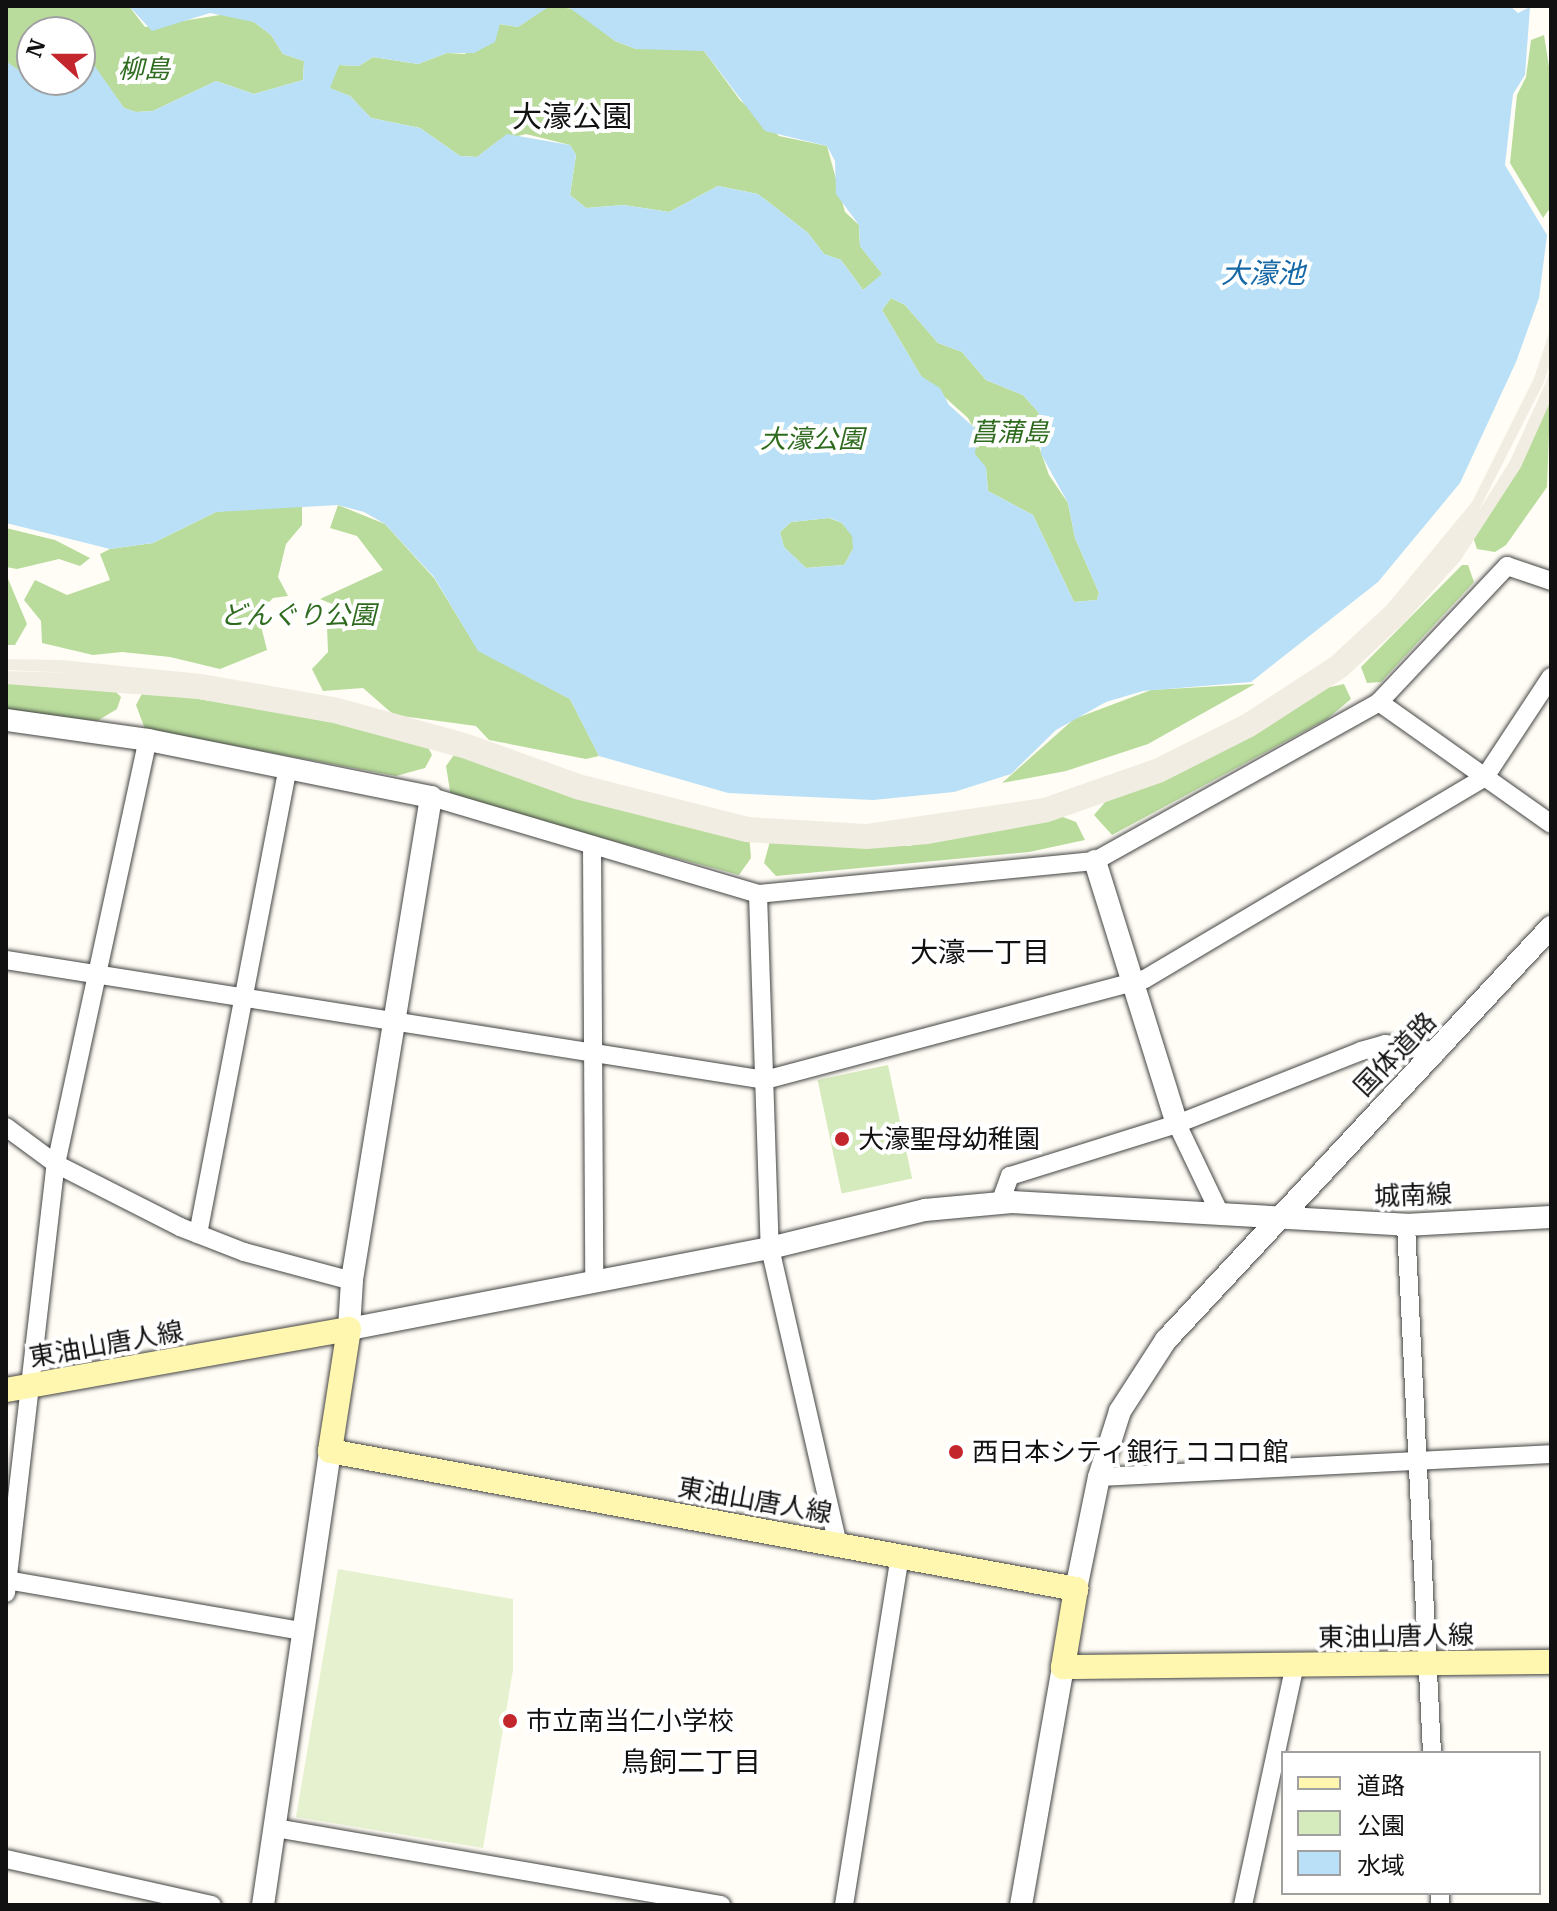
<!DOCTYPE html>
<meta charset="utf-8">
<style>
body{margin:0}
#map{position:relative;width:1557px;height:1911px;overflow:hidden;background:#fffdf5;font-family:"IBM Plex Serif","Noto Sans JP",serif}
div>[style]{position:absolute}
.green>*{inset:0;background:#d5ebbd;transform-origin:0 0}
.forest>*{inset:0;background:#b9dc9c}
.pitch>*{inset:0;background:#e6f2cf}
.plaza>*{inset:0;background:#f1ede2}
.water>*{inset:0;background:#b9e0f7}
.roads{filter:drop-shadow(0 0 2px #444) drop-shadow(0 0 2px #444)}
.minor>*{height:18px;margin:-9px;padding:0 9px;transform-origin:9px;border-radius:9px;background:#fff}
.tertiary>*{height:22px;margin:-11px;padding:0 11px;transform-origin:11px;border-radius:11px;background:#fff}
.secondary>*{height:24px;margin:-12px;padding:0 12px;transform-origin:12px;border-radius:12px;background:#fff6b0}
.dots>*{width:22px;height:22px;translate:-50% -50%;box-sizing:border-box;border:4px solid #fff;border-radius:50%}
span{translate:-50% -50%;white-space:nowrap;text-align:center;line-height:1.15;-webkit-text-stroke:8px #fff;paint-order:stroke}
.park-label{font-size:26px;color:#2f6b1f;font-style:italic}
.street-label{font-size:26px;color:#111}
.poi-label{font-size:26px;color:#111}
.left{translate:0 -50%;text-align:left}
.water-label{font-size:28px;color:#1768a6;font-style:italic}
.neighbourhood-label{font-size:28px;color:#111}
.quarter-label{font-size:30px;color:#111}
.frame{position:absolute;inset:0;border:8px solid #111;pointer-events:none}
.legend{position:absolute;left:1281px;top:1751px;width:260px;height:144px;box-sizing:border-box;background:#fff;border:2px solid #a0a0a0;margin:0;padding:10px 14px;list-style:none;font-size:24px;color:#111}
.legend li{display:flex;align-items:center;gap:16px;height:40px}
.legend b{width:40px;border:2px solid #a0a0a0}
.north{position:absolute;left:16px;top:16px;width:80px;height:80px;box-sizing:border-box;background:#fff;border:2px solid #a0a0a0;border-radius:50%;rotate:291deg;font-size:22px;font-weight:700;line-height:32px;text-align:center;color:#111}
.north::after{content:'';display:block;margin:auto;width:28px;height:36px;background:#c4262e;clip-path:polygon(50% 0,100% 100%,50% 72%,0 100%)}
</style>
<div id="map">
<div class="green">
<i style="left:888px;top:1065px;width:116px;height:72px;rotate:78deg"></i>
</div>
<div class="forest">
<i style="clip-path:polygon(6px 6px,129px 6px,145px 27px,226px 14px,254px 22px,271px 35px,283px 54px,304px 61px,303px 80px,254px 94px,216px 81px,153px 111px,136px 112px,124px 108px,94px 66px,80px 60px,80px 32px,32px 32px,32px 76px,13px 70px,6px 61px)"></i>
<i style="clip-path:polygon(549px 6px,574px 9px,615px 41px,636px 49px,690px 47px,704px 51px,740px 100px,779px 136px,827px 146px,845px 212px,859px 225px,860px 246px,883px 275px,863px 290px,841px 260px,824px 254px,808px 233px,758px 194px,718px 186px,669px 212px,624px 205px,586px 208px,570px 195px,576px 155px,570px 145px,526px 134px,498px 141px,477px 157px,460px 156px,420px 128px,371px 118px,350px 96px,329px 88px,339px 65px,359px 66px,373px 57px,418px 64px,447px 53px,465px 54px,500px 24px,518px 27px)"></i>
<i style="clip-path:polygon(1544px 35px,1551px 79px,1551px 207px,1543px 218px,1510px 163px,1517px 95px,1526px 77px,1531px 40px)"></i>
<i style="clip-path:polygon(891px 298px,905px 305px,938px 343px,962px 352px,986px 380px,1023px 395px,1039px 413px,1043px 428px,1039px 447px,1049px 475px,1068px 503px,1075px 538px,1099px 593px,1097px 600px,1074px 602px,1033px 515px,988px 491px,986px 468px,974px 454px,978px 437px,968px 418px,921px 376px,882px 310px)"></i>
<i style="clip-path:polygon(1551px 380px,1547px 487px,1506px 545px,1495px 552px,1477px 549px,1473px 537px)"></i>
<i style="clip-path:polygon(338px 505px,385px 524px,434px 578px,478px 650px,570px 699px,599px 756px,586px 759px,489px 740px,476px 726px,394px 715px,363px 688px,323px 691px,312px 669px,328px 652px,327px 626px,342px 608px,320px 599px,383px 570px,357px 536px,330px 528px)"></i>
<i style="clip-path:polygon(258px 507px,302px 507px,302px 525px,286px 544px,278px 577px,288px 596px,273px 598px,258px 614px,267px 650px,220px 669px,170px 657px,122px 652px,93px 655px,42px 643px,41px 621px,24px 600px,35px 580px,67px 595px,110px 580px,100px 554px,110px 549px,153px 543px,216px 512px)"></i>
<i style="clip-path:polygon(829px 518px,842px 523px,853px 536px,853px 549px,844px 565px,806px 568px,784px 547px,780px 532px,791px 522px)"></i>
<i style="clip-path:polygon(6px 528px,55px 540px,90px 558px,80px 566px,59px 559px,17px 569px,6px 567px)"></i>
<i style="clip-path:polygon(1462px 565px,1468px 565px,1474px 582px,1381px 682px,1367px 683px,1361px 667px)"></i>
<i style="clip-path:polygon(6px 574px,27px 624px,15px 645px,6px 645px)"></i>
<i style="clip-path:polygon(6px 676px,107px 683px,121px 697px,117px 709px,97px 721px,6px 710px)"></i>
<i style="clip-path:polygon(1255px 684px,1148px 744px,1066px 771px,1002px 783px,1074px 719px,1151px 690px)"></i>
<i style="clip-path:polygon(1344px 684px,1351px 699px,1327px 719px,1112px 835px,1094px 815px,1113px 793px,1308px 692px)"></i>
<i style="clip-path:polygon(144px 690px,422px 736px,432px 755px,425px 768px,396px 776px,145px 729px,136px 705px)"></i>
<i style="clip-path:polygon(459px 748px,618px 804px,749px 834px,751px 858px,739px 875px,451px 797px,446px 766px)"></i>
<i style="clip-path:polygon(1050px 812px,1076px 822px,1085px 840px,1029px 852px,776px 876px,764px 863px,772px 834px,909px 846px)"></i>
</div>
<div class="pitch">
<i style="clip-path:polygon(338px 1569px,513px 1599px,513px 1670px,483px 1848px,296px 1817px)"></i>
</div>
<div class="plaza">
<i style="clip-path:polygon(1551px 327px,1551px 362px,1544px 382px,1478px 512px,1510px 461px,1546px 382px,1551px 366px,1551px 400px,1521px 467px,1460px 561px,1405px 622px,1347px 676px,1254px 736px,1163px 782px,1049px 822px,928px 844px,867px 849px,745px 842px,575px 799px,462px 758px,333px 723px,198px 699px,6px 684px,6px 671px,77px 673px,6px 670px,6px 659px,61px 660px,202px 674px,339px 698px,469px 734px,583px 775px,749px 817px,866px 824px,1043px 798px,1154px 759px,1242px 715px,1331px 657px,1387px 605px,1472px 502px,1534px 378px)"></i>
</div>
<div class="water">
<i style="clip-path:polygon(evenodd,129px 6px,550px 6px,518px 27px,500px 24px,495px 42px,474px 53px,447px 53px,418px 64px,373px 57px,359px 66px,339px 65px,330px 88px,350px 96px,371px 118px,420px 128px,460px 156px,477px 157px,507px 134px,570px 145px,576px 155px,570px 195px,586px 208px,624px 205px,669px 212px,718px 186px,758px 194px,808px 233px,824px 254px,841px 260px,863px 290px,882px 274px,860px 246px,859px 225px,836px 194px,835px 161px,827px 146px,765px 131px,704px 51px,636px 49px,615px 41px,567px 6px,1510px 6px,1518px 13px,1530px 7px,1525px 75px,1513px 94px,1505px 165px,1547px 235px,1539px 298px,1516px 362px,1460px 483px,1378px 582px,1251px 682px,1143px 691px,1106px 702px,1056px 730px,1011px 774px,954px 792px,873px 800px,728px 793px,599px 756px,570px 699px,478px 651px,434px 577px,385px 524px,364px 512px,338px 505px,216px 512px,153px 543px,110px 549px,6px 523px,6px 61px,32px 80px,80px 80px,80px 60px,94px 65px,124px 108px,136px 112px,153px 111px,216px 81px,254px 94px,303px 80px,304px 61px,283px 54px,271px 35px,254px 22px,210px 13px,152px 31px,129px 6px,891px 298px,905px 305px,938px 343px,962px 352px,986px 380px,1023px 395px,1039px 413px,1041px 454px,1068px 503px,1075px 538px,1099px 593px,1097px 600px,1074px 602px,1033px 515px,988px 491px,986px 467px,975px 454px,977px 430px,949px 405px,940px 388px,921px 376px,882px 310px,891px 298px,129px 6px,830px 518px,842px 523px,852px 536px,853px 549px,844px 565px,806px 568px,784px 547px,780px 532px,791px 522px,830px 518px)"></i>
</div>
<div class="roads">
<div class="minor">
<i style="left:1379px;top:702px;width:211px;rotate:35.3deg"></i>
<i style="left:431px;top:797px;width:341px;rotate:16.5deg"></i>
<i style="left:758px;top:894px;width:339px;rotate:-5.6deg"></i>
<i style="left:1095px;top:861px;width:325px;rotate:-29.2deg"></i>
<i style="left:1379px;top:702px;width:187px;rotate:-46.7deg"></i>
<i style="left:1507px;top:566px;width:46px;rotate:18.8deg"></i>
<i style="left:592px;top:845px;width:438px;rotate:89.7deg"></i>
<i style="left:758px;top:894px;width:354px;rotate:88.1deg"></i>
<i style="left:770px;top:1248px;width:304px;rotate:77.1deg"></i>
<i style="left:6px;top:960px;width:768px;rotate:8.98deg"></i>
<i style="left:765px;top:1080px;width:393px;rotate:-14.9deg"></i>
<i style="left:1145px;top:979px;width:395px;rotate:-30.7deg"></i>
<i style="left:1485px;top:777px;width:120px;rotate:-56.6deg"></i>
<i style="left:1177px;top:1124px;width:102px;rotate:64.4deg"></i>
<i style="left:6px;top:1127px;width:62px;rotate:36.5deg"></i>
<i style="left:56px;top:1164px;width:139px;rotate:26.9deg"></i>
<i style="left:180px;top:1227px;width:69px;rotate:21.3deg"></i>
<i style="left:244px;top:1252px;width:112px;rotate:15deg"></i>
<i style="left:1000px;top:1203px;width:29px;rotate:-70deg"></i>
<i style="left:1010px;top:1176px;width:175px;rotate:-17.3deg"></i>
<i style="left:1177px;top:1124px;width:198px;rotate:-21.6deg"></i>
<i style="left:1361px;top:1051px;width:25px;rotate:-16deg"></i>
<i style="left:1385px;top:1044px;width:53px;rotate:8.7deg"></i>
<i style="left:1406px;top:1225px;width:529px;rotate:87.18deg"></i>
<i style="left:198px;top:1234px;width:475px;rotate:-79.1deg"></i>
<i style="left:1099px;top:1477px;width:453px;rotate:-2.9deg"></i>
<i style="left:6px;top:1580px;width:298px;rotate:9.8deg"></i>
<i style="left:6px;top:1593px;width:432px;rotate:-83.4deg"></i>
<i style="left:56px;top:1164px;width:434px;rotate:-77.8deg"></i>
<i style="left:275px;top:1828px;width:453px;rotate:9.8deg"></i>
<i style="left:6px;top:1859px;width:211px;rotate:12.6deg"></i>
<i style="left:1440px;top:1893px;width:12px;rotate:90deg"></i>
<i style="left:844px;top:1905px;width:353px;rotate:-80.9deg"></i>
<i style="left:1243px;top:1905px;width:246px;rotate:-77.8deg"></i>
</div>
<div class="tertiary">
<i style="left:6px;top:720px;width:143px;rotate:8deg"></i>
<i style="left:148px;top:740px;width:289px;rotate:11.4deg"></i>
<i style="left:431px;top:797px;width:490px;rotate:99.3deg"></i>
<i style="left:352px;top:1281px;width:48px;rotate:93.6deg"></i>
<i style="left:349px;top:1329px;width:429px;rotate:-10.9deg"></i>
<i style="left:770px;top:1248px;width:160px;rotate:-13.8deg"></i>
<i style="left:925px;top:1210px;width:87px;rotate:-5.3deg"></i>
<i style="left:1012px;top:1202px;width:395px;rotate:3.3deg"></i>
<i style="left:1406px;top:1225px;width:145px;rotate:-3.2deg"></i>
<i style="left:1095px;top:861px;width:275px;rotate:72.7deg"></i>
<i style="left:1076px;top:1589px;width:114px;rotate:-78.4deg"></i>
<i style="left:1099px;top:1477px;width:69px;rotate:-72.3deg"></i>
<i style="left:1120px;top:1411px;width:85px;rotate:-57.1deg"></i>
<i style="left:1166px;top:1340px;width:565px;rotate:-47.01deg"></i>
<i style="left:263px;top:1905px;width:459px;rotate:-81.6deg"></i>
<i style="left:1021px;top:1905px;width:242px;rotate:-80deg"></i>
</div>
<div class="secondary">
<i style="left:6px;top:1390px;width:348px;rotate:-10.1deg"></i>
<i style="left:349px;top:1329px;width:123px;rotate:98.9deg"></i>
<i style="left:330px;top:1451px;width:759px;rotate:10.48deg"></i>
<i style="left:1076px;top:1589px;width:79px;rotate:99.5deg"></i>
<i style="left:1063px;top:1667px;width:488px;rotate:-0.6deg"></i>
</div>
</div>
<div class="dots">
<i style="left:842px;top:1139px;background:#c4262e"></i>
<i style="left:956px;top:1452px;background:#c4262e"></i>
<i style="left:510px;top:1721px;background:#c4262e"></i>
</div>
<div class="park-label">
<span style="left:144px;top:69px">柳島</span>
<span style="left:1010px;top:432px">菖蒲島</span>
<span style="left:812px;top:439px">大濠公園</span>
<span style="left:298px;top:615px">どんぐり公園</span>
</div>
<div class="street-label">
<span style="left:1395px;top:1054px;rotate:-46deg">国体道路</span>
<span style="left:1413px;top:1195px;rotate:-2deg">城南線</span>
<span style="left:106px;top:1344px;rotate:-10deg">東油山唐人線</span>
<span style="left:755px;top:1500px;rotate:10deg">東油山唐人線</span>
<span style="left:1396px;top:1636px;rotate:-1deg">東油山唐人線</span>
</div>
<div class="poi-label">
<span class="left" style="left:858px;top:1139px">大濠聖母幼稚園</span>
<span class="left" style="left:972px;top:1452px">西日本シティ銀行 ココロ館</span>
<span class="left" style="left:526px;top:1721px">市立南当仁小学校</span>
</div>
<div class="water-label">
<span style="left:1263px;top:273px">大濠池</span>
</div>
<div class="neighbourhood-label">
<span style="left:980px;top:952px">大濠一丁目</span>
<span style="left:691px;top:1762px">鳥飼二丁目</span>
</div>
<div class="quarter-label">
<span style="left:572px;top:116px">大濠公園</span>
</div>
<div class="frame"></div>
<ul class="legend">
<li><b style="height:10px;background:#fff6b0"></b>道路</li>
<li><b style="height:22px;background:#d5ebbd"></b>公園</li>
<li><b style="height:22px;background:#b9e0f7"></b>水域</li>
</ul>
<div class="north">N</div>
</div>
